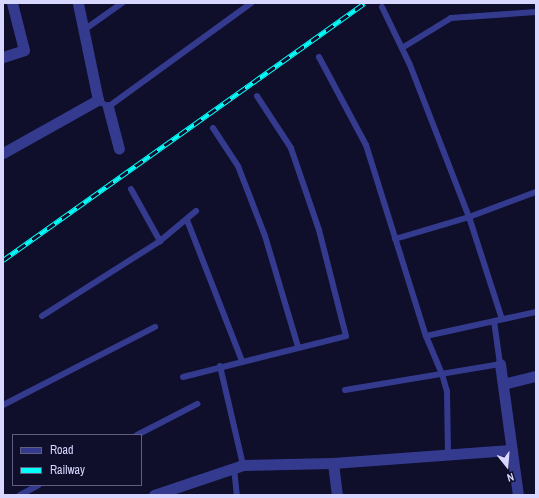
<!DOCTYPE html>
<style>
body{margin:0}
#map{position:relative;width:539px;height:498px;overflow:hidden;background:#0f0e2b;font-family:"Archivo Narrow",sans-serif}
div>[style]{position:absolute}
.service>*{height:6px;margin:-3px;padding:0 3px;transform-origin:3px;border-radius:3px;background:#343b8f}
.minor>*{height:11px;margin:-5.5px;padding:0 5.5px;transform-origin:5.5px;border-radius:5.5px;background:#343b8f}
.rail>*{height:4.5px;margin-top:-2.25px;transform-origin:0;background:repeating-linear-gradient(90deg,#0f0e2b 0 9px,#03fffb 0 18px);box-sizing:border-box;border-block:1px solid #03fffb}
span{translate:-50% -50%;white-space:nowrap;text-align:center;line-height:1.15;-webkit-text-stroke:3px #0f0e2b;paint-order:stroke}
.frame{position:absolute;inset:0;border:4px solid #d7d7ff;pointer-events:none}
.legend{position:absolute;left:12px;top:434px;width:130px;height:52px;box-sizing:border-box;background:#0f0e2b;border:1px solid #5f5e80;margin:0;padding:5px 7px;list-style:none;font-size:12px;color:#d7d7ff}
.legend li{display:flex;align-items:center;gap:8px;height:20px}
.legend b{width:20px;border:1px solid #5f5e80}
.north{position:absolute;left:487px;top:446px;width:40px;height:40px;-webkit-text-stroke:3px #0f0e2b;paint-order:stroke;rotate:163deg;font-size:11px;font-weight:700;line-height:16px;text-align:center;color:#d7d7ff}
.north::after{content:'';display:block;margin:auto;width:14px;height:18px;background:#d7d7ff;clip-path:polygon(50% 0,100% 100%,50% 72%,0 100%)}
</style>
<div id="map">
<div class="service">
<i style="left:382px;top:7px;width:64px;rotate:64.2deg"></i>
<i style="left:410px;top:65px;width:163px;rotate:68.8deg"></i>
<i style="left:469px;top:217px;width:107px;rotate:72.1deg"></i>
<i style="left:84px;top:30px;width:47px;rotate:-35.4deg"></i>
<i style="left:402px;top:48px;width:57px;rotate:-31.5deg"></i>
<i style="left:451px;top:18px;width:85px;rotate:-4deg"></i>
<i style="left:319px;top:57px;width:100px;rotate:61.9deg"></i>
<i style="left:366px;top:145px;width:200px;rotate:72.6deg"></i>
<i style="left:426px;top:336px;width:41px;rotate:67.2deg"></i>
<i style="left:442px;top:374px;width:18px;rotate:74deg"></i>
<i style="left:447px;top:391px;width:64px;rotate:89.1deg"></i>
<i style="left:98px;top:100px;width:12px;rotate:35deg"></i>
<i style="left:108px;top:107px;width:177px;rotate:-36deg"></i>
<i style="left:213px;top:128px;width:45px;rotate:56.7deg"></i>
<i style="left:238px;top:166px;width:75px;rotate:68.9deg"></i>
<i style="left:265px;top:236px;width:116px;rotate:73.4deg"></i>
<i style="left:131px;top:189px;width:60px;rotate:60.9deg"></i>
<i style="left:187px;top:220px;width:151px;rotate:68.7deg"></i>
<i style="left:395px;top:239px;width:77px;rotate:-16.6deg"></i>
<i style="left:469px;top:217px;width:72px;rotate:-20.5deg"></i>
<i style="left:42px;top:316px;width:140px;rotate:-32.4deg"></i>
<i style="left:160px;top:241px;width:47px;rotate:-39.8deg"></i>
<i style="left:426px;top:336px;width:113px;rotate:-12.3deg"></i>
<i style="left:220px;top:366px;width:102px;rotate:76.9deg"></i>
<i style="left:183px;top:377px;width:168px;rotate:-14.1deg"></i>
<i style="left:346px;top:336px;width:109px;rotate:-104.3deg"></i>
<i style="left:319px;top:230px;width:87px;rotate:-108.9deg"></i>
<i style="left:291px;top:148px;width:62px;rotate:-123.2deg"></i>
<i style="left:345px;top:390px;width:157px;rotate:-9.5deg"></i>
<i style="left:500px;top:364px;width:43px;rotate:-97.9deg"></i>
<i style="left:3px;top:405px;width:171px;rotate:-27.2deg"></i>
<i style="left:137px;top:435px;width:68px;rotate:-27.3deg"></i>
<i style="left:234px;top:468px;width:27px;rotate:84deg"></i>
<i style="left:20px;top:495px;width:21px;rotate:-28deg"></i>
</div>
<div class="minor">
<i style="left:3px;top:57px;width:22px;rotate:-18deg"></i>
<i style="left:24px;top:50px;width:49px;rotate:-104.3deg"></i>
<i style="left:108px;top:107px;width:43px;rotate:75.3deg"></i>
<i style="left:3px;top:153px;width:109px;rotate:-29.2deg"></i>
<i style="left:98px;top:100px;width:99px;rotate:-101.7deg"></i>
<i style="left:500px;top:364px;width:132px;rotate:82.2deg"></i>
<i style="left:503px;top:384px;width:34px;rotate:-14deg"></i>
<i style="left:333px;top:463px;width:32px;rotate:83deg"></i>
<i style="left:154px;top:495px;width:94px;rotate:-18.6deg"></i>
<i style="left:243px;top:465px;width:90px;rotate:-1.3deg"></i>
<i style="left:333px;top:463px;width:179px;rotate:-4.2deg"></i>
</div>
<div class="rail">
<i style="left:3px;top:260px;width:443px;rotate:-35.4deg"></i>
</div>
<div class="frame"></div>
<ul class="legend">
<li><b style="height:5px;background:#343b8f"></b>Road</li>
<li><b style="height:5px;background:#03fffb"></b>Railway</li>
</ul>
<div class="north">N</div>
</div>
